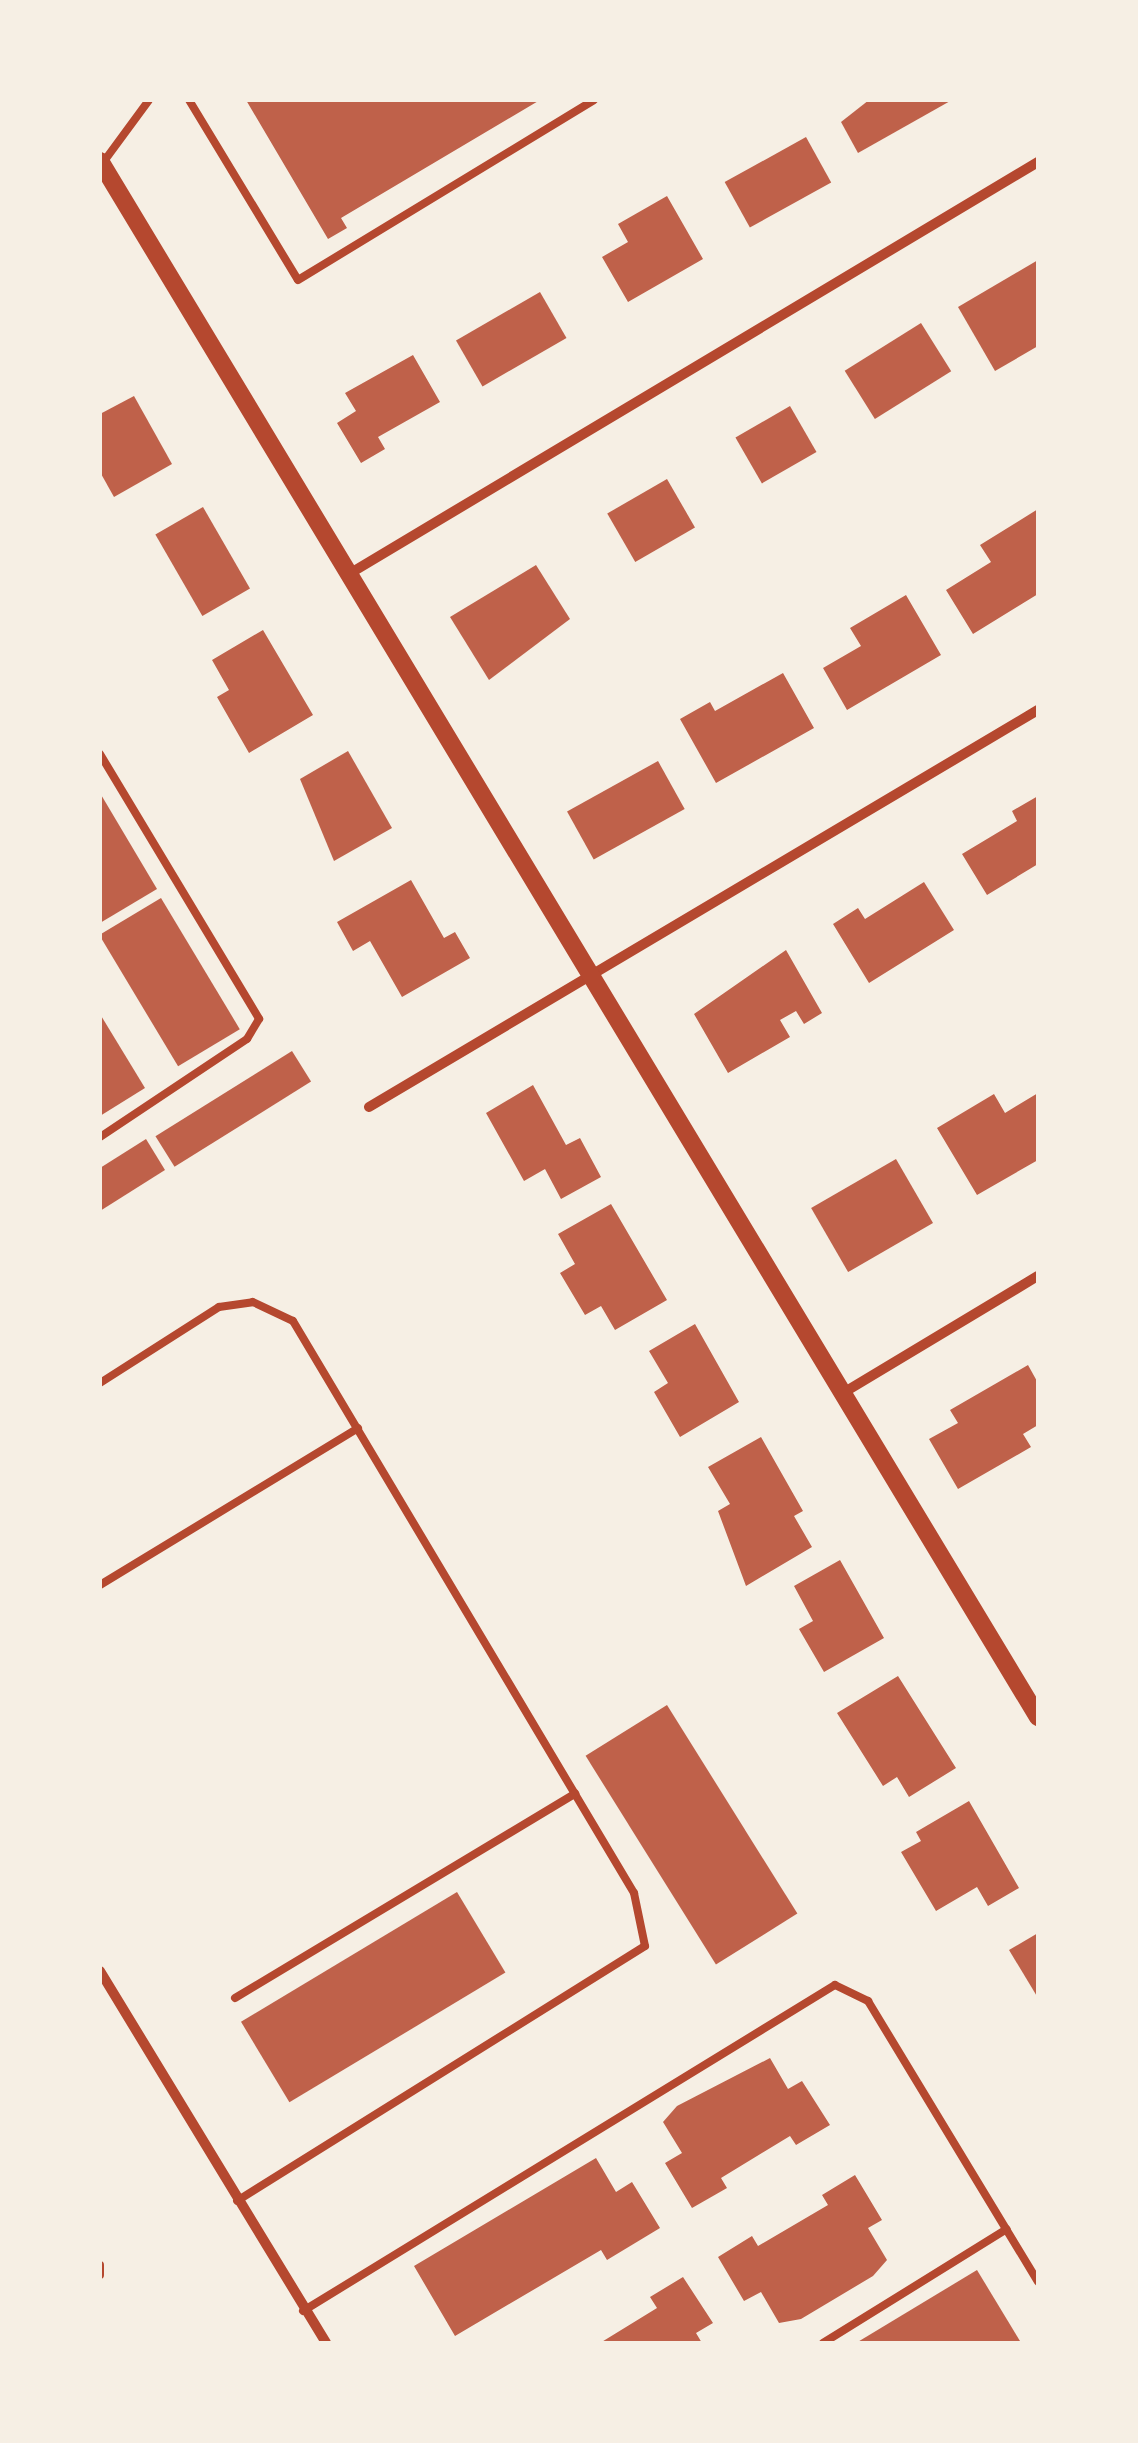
<!DOCTYPE html>
<style>
body{margin:0}
#map{position:relative;width:1138px;height:2443px;overflow:hidden;background:#f6efe4;font-family:"Libre Baskerville",serif}
div>[style]{position:absolute}
.building>*{inset:0;background:#bf614a;transform-origin:0 0}
.service>*{height:8px;margin:-4px;padding:0 4px;transform-origin:4px;border-radius:4px;background:#b5482f}
.minor>*{height:10px;margin:-5px;padding:0 5px;transform-origin:5px;border-radius:5px;background:#b5482f}
.tertiary>*{height:18px;margin:-9px;padding:0 9px;transform-origin:9px;border-radius:9px;background:#b5482f}
span{translate:-50% -50%;white-space:nowrap;text-align:center;line-height:1.15;-webkit-text-stroke:10px #f6efe4;paint-order:stroke}
.frame{position:absolute;inset:0;border:102px solid #f6efe4;pointer-events:none}
</style>
<div id="map">
<div class="building">
<i style="clip-path:polygon(246px 100px,540px 100px,341px 218px,347px 228px,328px 239px)"></i>
<i style="clip-path:polygon(869px 100px,952px 100px,858px 153px,841px 122px)"></i>
<i style="left:806px;top:137px;width:52px;height:93px;rotate:61deg"></i>
<i style="clip-path:polygon(667px 196px,703px 259px,628px 302px,602px 257px,628px 242px,618px 224px)"></i>
<i style="clip-path:polygon(1038px 260px,1038px 346px,995px 371px,958px 307px)"></i>
<i style="left:540px;top:292px;width:53px;height:97px;rotate:60deg"></i>
<i style="left:921px;top:323px;width:57px;height:90px;rotate:58deg"></i>
<i style="clip-path:polygon(413px 355px,440px 402px,378px 437px,385px 449px,361px 463px,337px 423px,356px 411px,345px 393px)"></i>
<i style="clip-path:polygon(134px 396px,172px 464px,114px 497px,100px 472px,100px 414px)"></i>
<i style="left:790px;top:406px;width:53px;height:63px;rotate:60deg"></i>
<i style="left:667px;top:479px;width:56px;height:69px;rotate:60deg"></i>
<i style="left:203px;top:507px;width:94px;height:55px;rotate:60deg"></i>
<i style="clip-path:polygon(1038px 509px,1038px 594px,973px 634px,946px 590px,991px 562px,980px 545px)"></i>
<i style="clip-path:polygon(536px 565px,570px 619px,489px 680px,450px 617px)"></i>
<i style="clip-path:polygon(906px 595px,941px 655px,847px 710px,823px 668px,861px 646px,850px 628px)"></i>
<i style="clip-path:polygon(263px 630px,313px 715px,249px 753px,217px 697px,229px 690px,212px 660px)"></i>
<i style="clip-path:polygon(783px 673px,814px 728px,716px 783px,680px 719px,710px 702px,715px 711px)"></i>
<i style="clip-path:polygon(348px 751px,392px 828px,334px 861px,300px 779px)"></i>
<i style="left:658px;top:761px;width:55px;height:104px;rotate:61deg"></i>
<i style="clip-path:polygon(100px 793px,157px 889px,100px 923px)"></i>
<i style="clip-path:polygon(1038px 796px,1038px 864px,987px 895px,962px 854px,1017px 821px,1012px 811px)"></i>
<i style="clip-path:polygon(411px 880px,444px 938px,455px 932px,470px 958px,402px 997px,370px 941px,353px 951px,337px 922px)"></i>
<i style="clip-path:polygon(924px 882px,954px 930px,869px 983px,833px 924px,858px 908px,865px 919px)"></i>
<i style="left:161px;top:898px;width:153px;height:72px;rotate:59deg"></i>
<i style="clip-path:polygon(786px 950px,822px 1013px,804px 1024px,796px 1011px,780px 1020px,790px 1037px,728px 1073px,694px 1014px)"></i>
<i style="clip-path:polygon(100px 1014px,145px 1088px,100px 1116px)"></i>
<i style="left:292px;top:1051px;width:36px;height:161px;rotate:58deg"></i>
<i style="clip-path:polygon(533px 1085px,566px 1145px,580px 1138px,601px 1177px,561px 1199px,545px 1169px,524px 1181px,486px 1113px)"></i>
<i style="clip-path:polygon(1038px 1093px,1038px 1160px,977px 1195px,937px 1128px,994px 1094px,1005px 1113px)"></i>
<i style="clip-path:polygon(146px 1139px,165px 1170px,100px 1211px,100px 1168px)"></i>
<i style="left:896px;top:1159px;width:74px;height:98px;rotate:60deg"></i>
<i style="clip-path:polygon(611px 1204px,667px 1300px,615px 1330px,601px 1306px,585px 1315px,560px 1273px,575px 1264px,558px 1234px)"></i>
<i style="clip-path:polygon(695px 1324px,739px 1402px,680px 1437px,654px 1392px,668px 1383px,649px 1351px)"></i>
<i style="clip-path:polygon(1028px 1365px,1038px 1383px,1038px 1425px,1023px 1434px,1031px 1447px,958px 1489px,929px 1439px,958px 1423px,950px 1410px)"></i>
<i style="clip-path:polygon(761px 1437px,803px 1511px,794px 1516px,812px 1547px,746px 1586px,718px 1511px,730px 1504px,708px 1467px)"></i>
<i style="clip-path:polygon(840px 1560px,884px 1638px,824px 1672px,799px 1629px,813px 1621px,794px 1586px)"></i>
<i style="clip-path:polygon(898px 1676px,956px 1768px,909px 1797px,897px 1777px,883px 1786px,837px 1713px)"></i>
<i style="left:667px;top:1705px;width:246px;height:96px;rotate:58deg"></i>
<i style="clip-path:polygon(969px 1801px,1019px 1888px,988px 1906px,977px 1887px,936px 1911px,901px 1852px,921px 1841px,916px 1832px)"></i>
<i style="left:457px;top:1892px;width:94px;height:252px;rotate:59deg"></i>
<i style="clip-path:polygon(1038px 1933px,1038px 1998px,1009px 1950px)"></i>
<i style="clip-path:polygon(770px 2058px,788px 2089px,802px 2081px,830px 2125px,796px 2145px,790px 2136px,721px 2178px,727px 2188px,692px 2208px,665px 2163px,682px 2153px,663px 2122px,677px 2106px)"></i>
<i style="clip-path:polygon(596px 2158px,616px 2192px,632px 2182px,660px 2228px,607px 2260px,601px 2250px,455px 2336px,414px 2266px)"></i>
<i style="clip-path:polygon(855px 2175px,882px 2220px,868px 2228px,887px 2260px,873px 2276px,801px 2319px,779px 2323px,761px 2292px,744px 2301px,718px 2257px,752px 2236px,758px 2246px,828px 2205px,822px 2195px)"></i>
<i style="clip-path:polygon(977px 2270px,1020px 2341px,856px 2343px)"></i>
<i style="clip-path:polygon(683px 2277px,713px 2323px,696px 2333px,702px 2343px,600px 2343px,657px 2308px,650px 2297px)"></i>
</div>
<div class="service">
<i style="left:189px;top:100px;width:210px;rotate:58.8deg"></i>
<i style="left:298px;top:280px;width:346px;rotate:-31.3deg"></i>
<i style="left:102px;top:164px;width:79px;rotate:-53.7deg"></i>
<i style="left:100px;top:754px;width:309px;rotate:59deg"></i>
<i style="left:259px;top:1019px;width:23px;rotate:121deg"></i>
<i style="left:247px;top:1039px;width:177px;rotate:146.3deg"></i>
<i style="left:100px;top:1383px;width:141px;rotate:-32.6deg"></i>
<i style="left:219px;top:1307px;width:34px;rotate:-8deg"></i>
<i style="left:253px;top:1302px;width:44px;rotate:25.4deg"></i>
<i style="left:293px;top:1321px;width:666px;rotate:59.2deg"></i>
<i style="left:634px;top:1893px;width:54px;rotate:78.3deg"></i>
<i style="left:645px;top:1946px;width:481px;rotate:148deg"></i>
<i style="left:100px;top:1585px;width:302px;rotate:-31.3deg"></i>
<i style="left:235px;top:1998px;width:397px;rotate:-31deg"></i>
<i style="left:100px;top:2265px;width:10px;rotate:90deg"></i>
<i style="left:303px;top:2311px;width:624px;rotate:-31.5deg"></i>
<i style="left:835px;top:1985px;width:37px;rotate:26deg"></i>
<i style="left:868px;top:2001px;width:328px;rotate:58.8deg"></i>
<i style="left:823px;top:2343px;width:216px;rotate:-31.8deg"></i>
</div>
<div class="minor">
<i style="left:349px;top:574px;width:803px;rotate:-30.88deg"></i>
<i style="left:369px;top:1107px;width:778px;rotate:-30.69deg"></i>
<i style="left:843px;top:1393px;width:227px;rotate:-31deg"></i>
<i style="left:100px;top:1971px;width:435px;rotate:58.7deg"></i>
</div>
<div class="tertiary">
<i style="left:100px;top:161px;width:1817px;rotate:58.92deg"></i>
</div>
<div class="frame"></div>
</div>
